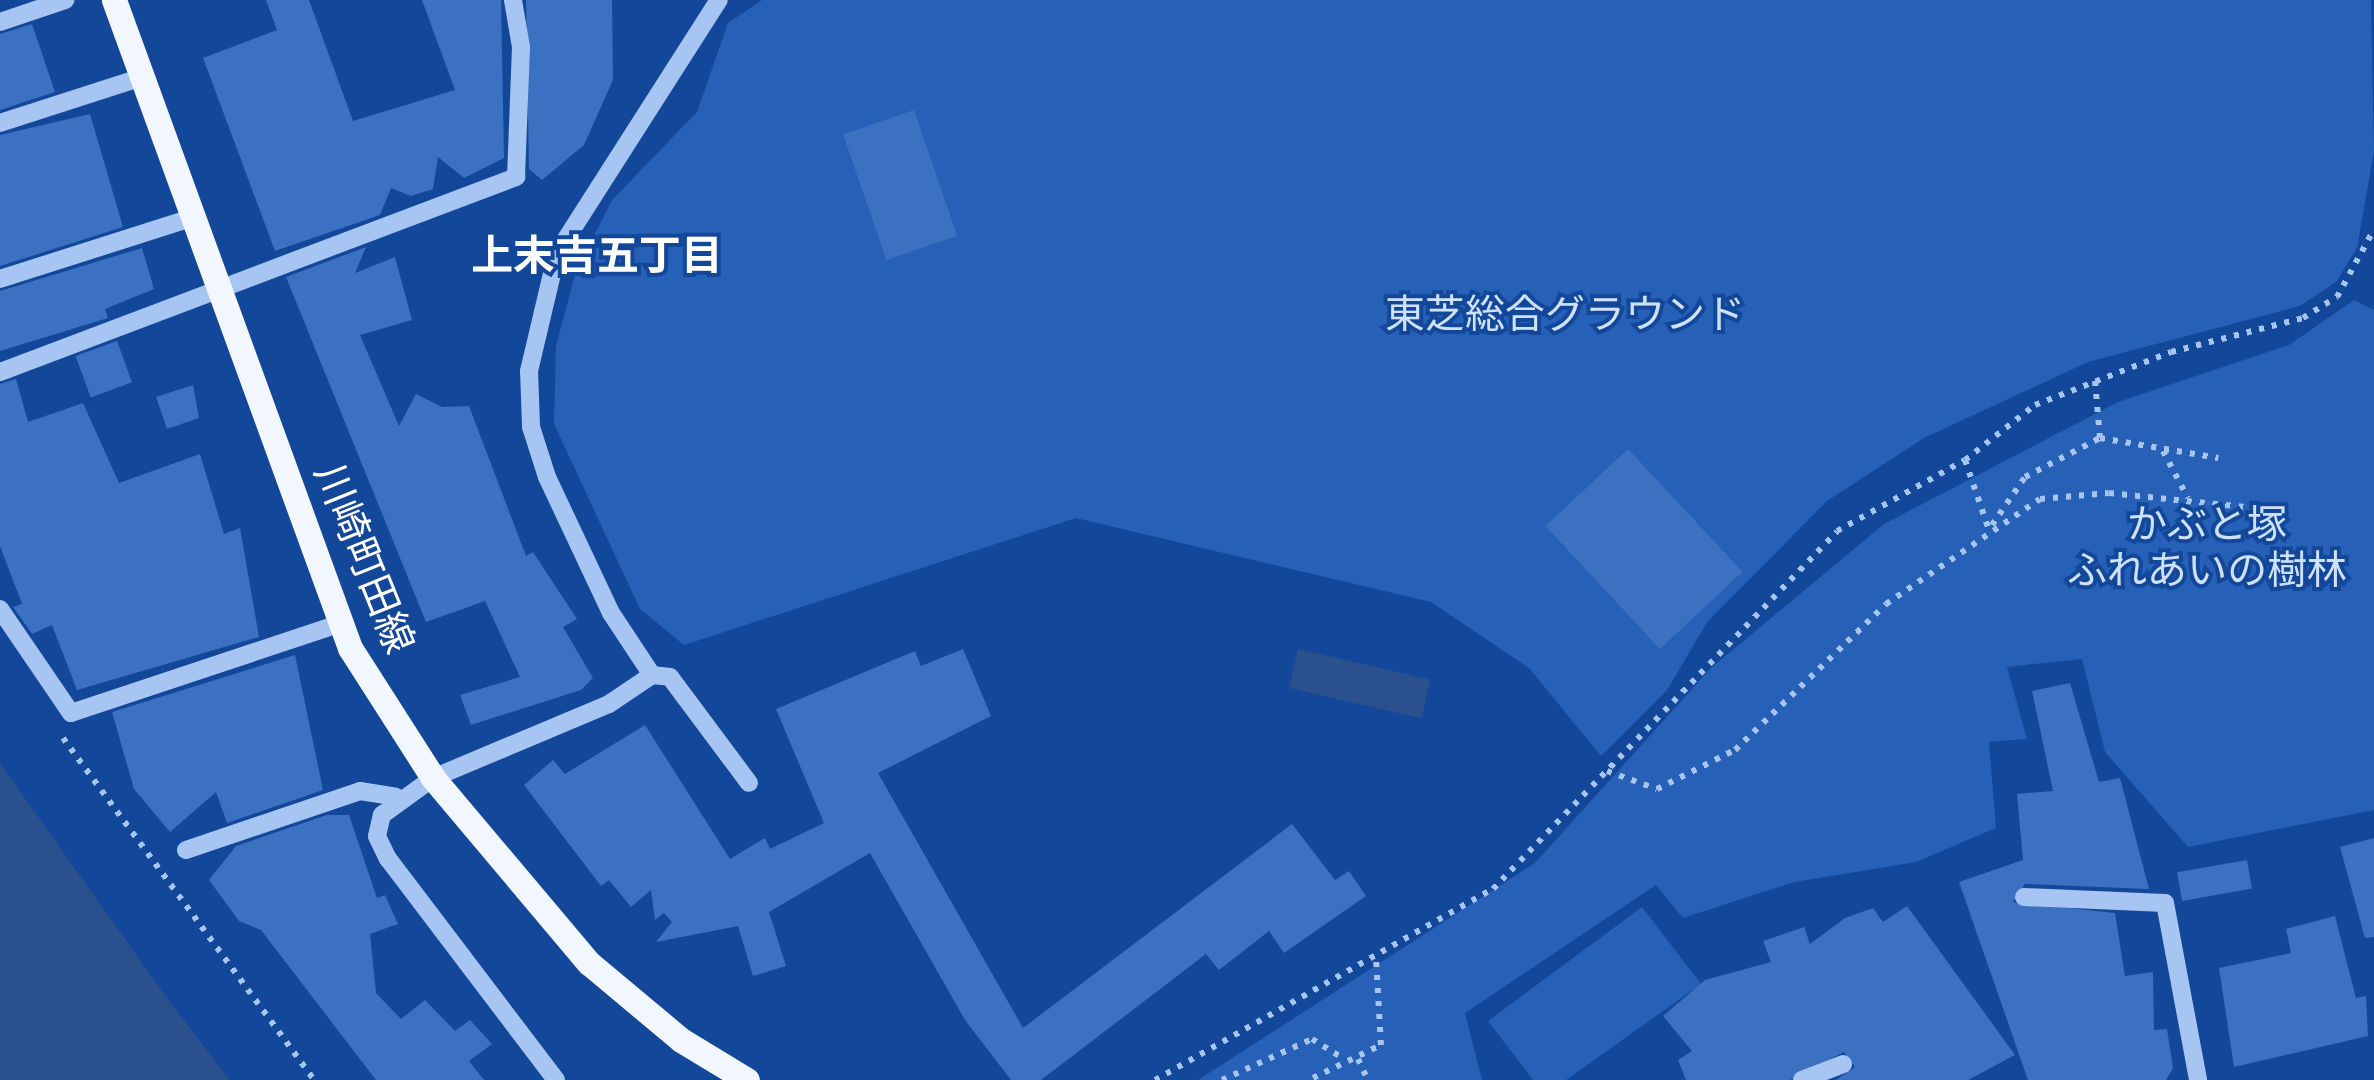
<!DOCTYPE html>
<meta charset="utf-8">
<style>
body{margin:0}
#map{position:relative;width:2374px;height:1080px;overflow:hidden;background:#134799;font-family:"Alegreya Sans","Noto Sans JP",sans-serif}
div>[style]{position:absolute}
.green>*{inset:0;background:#2660b7}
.water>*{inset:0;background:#2a508d;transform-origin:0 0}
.building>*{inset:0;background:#3c70c0;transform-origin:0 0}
.path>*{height:6px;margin-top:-3px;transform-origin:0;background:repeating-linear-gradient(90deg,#a6c5f3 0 5px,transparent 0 13px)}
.minor>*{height:18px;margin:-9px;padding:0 9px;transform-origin:9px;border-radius:9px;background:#a6c5f3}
.major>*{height:25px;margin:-12.5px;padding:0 12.5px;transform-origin:12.5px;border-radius:12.5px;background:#f2f6ff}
span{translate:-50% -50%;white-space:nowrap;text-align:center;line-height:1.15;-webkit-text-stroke:8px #134799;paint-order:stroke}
.park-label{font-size:40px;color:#cee1fd}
.street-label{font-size:40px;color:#fff}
.neighbourhood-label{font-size:42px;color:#fff;font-weight:700}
</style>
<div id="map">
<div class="green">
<i style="clip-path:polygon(762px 0,2371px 0,2374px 151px,2357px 248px,2336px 282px,2300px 306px,2088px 362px,1924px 438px,1827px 501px,1708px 621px,1667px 690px,1601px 756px,1529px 668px,1431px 602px,1076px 518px,684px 645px,640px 609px,554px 424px,556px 346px,576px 271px,612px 200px,697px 112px,728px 23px)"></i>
<i style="clip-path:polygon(2354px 300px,2374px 310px,2374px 810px,2188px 847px,2105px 752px,2082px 659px,2007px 667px,2027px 739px,1989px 742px,1996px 828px,1916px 862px,1794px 882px,1683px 918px,1656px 885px,1465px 1013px,1482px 1080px,1198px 1080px,1535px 863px,1711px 668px,1884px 524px,2118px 402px,2289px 345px)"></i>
<i style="clip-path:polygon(1642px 907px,1701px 984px,1566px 1080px,1533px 1080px,1488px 1021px)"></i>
</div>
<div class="water">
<i style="left:1298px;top:649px;width:136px;height:40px;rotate:13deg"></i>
<i style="clip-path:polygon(0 763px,169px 1001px,230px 1080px,0 1080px)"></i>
</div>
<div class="building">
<i style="clip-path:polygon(266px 0,309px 0,353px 121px,455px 90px,422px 0,501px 0,504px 158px,464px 178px,438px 157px,433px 189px,411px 196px,391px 188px,380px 215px,275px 251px,203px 58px,277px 30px)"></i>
<i style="clip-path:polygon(526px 0,612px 0,613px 80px,584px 145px,542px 180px,529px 169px)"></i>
<i style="clip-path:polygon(32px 24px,55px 92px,0 110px,0 34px)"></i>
<i style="left:914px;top:110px;width:133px;height:75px;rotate:71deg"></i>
<i style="clip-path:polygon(90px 114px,123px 227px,0 266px,0 135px)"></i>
<i style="clip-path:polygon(366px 247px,355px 273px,395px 257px,412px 320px,360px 335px,399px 426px,416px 394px,442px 407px,469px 406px,526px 556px,533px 552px,577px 619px,563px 627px,593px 678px,581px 690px,471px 725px,460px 695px,520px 677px,485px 601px,426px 622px,286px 277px)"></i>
<i style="clip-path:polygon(142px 248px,154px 289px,105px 309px,108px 318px,0 351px,0 291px)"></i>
<i style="left:117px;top:341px;width:44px;height:44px;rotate:70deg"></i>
<i style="clip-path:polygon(16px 379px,28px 422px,83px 403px,119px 483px,200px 454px,224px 534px,240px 528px,259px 637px,77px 690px,52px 625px,32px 634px,13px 607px,22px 604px,0 546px,0 384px)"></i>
<i style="clip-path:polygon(193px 385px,199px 418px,167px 429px,156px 397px)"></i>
<i style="left:1628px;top:449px;width:168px;height:113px;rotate:47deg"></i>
<i style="clip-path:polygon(963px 649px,991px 716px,878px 773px,1023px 1028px,1292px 824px,1335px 880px,1349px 871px,1366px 896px,1284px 953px,1269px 931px,1219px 970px,1206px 954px,1041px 1080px,1011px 1080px,965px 1020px,870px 853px,769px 912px,786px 966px,753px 976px,738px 926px,656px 942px,672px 922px,664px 913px,655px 920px,651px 890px,631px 907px,609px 880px,601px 886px,524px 785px,553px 760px,565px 774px,645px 725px,730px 859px,765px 838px,770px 849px,824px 823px,776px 709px,915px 651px,921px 666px)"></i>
<i style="clip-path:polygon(295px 655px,323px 790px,227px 823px,216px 792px,170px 832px,134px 789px,112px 712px)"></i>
<i style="clip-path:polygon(2070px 683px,2099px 782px,2120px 778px,2149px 889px,2025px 884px,2013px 902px,2115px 913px,2125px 976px,2153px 972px,2154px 1030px,2167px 1029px,2173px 1068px,2166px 1080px,2028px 1080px,1959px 882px,2023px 860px,2017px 794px,2053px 791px,2032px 691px)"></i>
<i style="clip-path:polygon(327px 815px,349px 815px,377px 898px,385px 895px,398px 924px,370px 934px,376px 993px,401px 1019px,425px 1000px,455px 1031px,470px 1020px,492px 1044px,469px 1061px,484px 1080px,376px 1080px,261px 930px,239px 921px,209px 880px,236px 846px)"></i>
<i style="clip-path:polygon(2374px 838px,2374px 937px,2365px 938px,2340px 847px)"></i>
<i style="left:2247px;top:860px;width:29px;height:71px;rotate:80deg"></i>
<i style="clip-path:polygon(1907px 906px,2015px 1055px,1968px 1080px,1836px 1080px,1855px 1067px,1844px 1052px,1790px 1080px,1686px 1080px,1678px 1060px,1692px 1051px,1663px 1016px,1705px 980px,1771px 962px,1763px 941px,1804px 927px,1810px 944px,1845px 918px,1873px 908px,1883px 922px)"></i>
<i style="clip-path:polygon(2335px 916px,2356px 998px,2366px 996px,2368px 1036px,2234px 1067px,2219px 968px,2291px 953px,2286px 929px)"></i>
</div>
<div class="path">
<i style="left:2095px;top:381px;width:57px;rotate:85deg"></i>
<i style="left:2163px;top:451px;width:53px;rotate:62deg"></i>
<i style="left:1965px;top:460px;width:74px;rotate:71.1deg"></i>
<i style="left:1992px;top:525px;width:58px;rotate:-55.5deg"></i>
<i style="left:2025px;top:477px;width:85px;rotate:-27.5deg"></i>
<i style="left:2100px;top:438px;width:120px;rotate:9.6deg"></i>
<i style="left:63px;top:738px;width:424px;rotate:53.7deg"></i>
<i style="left:1607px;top:771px;width:53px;rotate:19.8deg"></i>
<i style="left:1657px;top:789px;width:87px;rotate:-26.6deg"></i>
<i style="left:1735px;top:750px;width:210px;rotate:-44deg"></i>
<i style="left:1886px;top:604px;width:186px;rotate:-34.3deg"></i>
<i style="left:2040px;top:499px;width:69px;rotate:-5deg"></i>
<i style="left:2109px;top:493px;width:166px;rotate:5.9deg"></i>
<i style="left:1358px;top:1059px;width:23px;rotate:65deg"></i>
<i style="left:1313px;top:1078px;width:76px;rotate:-25.9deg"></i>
<i style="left:1381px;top:1045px;width:87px;rotate:-93.3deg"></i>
<i style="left:1155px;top:1080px;width:388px;rotate:-29.5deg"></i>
<i style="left:1493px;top:889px;width:496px;rotate:-46.1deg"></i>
<i style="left:1837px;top:531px;width:146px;rotate:-29deg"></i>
<i style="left:1965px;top:460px;width:89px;rotate:-38.2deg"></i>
<i style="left:2035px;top:405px;width:146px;rotate:-21.3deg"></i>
<i style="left:2171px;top:352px;width:136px;rotate:-14.4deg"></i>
<i style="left:2303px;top:318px;width:40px;rotate:-32deg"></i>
<i style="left:2337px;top:297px;width:77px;rotate:-61.4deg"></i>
<i style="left:1222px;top:1080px;width:99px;rotate:-24.5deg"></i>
<i style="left:1312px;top:1039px;width:36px;rotate:32deg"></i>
</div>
<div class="minor">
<i style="left:0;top:22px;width:69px;rotate:-18.7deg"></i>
<i style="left:0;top:123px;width:149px;rotate:-17.9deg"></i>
<i style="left:0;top:279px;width:204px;rotate:-17.7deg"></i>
<i style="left:0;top:372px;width:552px;rotate:-20.7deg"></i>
<i style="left:516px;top:177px;width:130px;rotate:-87.8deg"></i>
<i style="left:521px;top:47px;width:48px;rotate:-99.7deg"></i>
<i style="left:0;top:609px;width:126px;rotate:55.7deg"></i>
<i style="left:71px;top:713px;width:286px;rotate:-18.4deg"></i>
<i style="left:652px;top:675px;width:74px;rotate:-123.5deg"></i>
<i style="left:611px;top:613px;width:150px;rotate:-115.2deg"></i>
<i style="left:547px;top:477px;width:52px;rotate:-107.7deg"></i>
<i style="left:531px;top:427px;width:56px;rotate:-92deg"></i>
<i style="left:529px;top:371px;width:121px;rotate:-76.7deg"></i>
<i style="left:557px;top:253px;width:300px;rotate:-57.4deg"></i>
<i style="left:186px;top:850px;width:184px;rotate:-18.7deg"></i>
<i style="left:360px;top:791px;width:36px;rotate:9deg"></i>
<i style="left:2024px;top:897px;width:141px;rotate:2.4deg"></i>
<i style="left:2165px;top:903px;width:180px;rotate:79.4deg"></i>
<i style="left:556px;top:1080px;width:278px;rotate:-127.2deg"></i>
<i style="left:388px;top:859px;width:25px;rotate:-116deg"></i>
<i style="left:377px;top:836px;width:22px;rotate:-77deg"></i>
<i style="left:382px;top:815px;width:63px;rotate:-36deg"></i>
<i style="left:433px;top:778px;width:191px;rotate:-22.8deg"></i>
<i style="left:609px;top:704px;width:52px;rotate:-34deg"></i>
<i style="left:652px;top:675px;width:18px;rotate:6deg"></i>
<i style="left:670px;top:677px;width:132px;rotate:53.3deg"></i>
<i style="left:1802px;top:1080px;width:44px;rotate:-21.3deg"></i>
</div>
<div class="major">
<i style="left:114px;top:0;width:690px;rotate:69.99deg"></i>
<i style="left:350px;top:648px;width:154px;rotate:57.4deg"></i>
<i style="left:433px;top:778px;width:242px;rotate:49.9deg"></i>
<i style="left:589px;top:963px;width:120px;rotate:39.9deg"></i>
<i style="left:681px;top:1040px;width:77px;rotate:31.2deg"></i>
</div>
<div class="park-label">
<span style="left:1565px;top:316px">東芝総合グラウンド</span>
<span style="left:2207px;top:549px">かぶと塚<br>ふれあいの樹林</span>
</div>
<div class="street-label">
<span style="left:363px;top:559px;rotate:68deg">川崎町田線</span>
</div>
<div class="neighbourhood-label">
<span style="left:597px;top:257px">上末吉五丁目</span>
</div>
</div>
